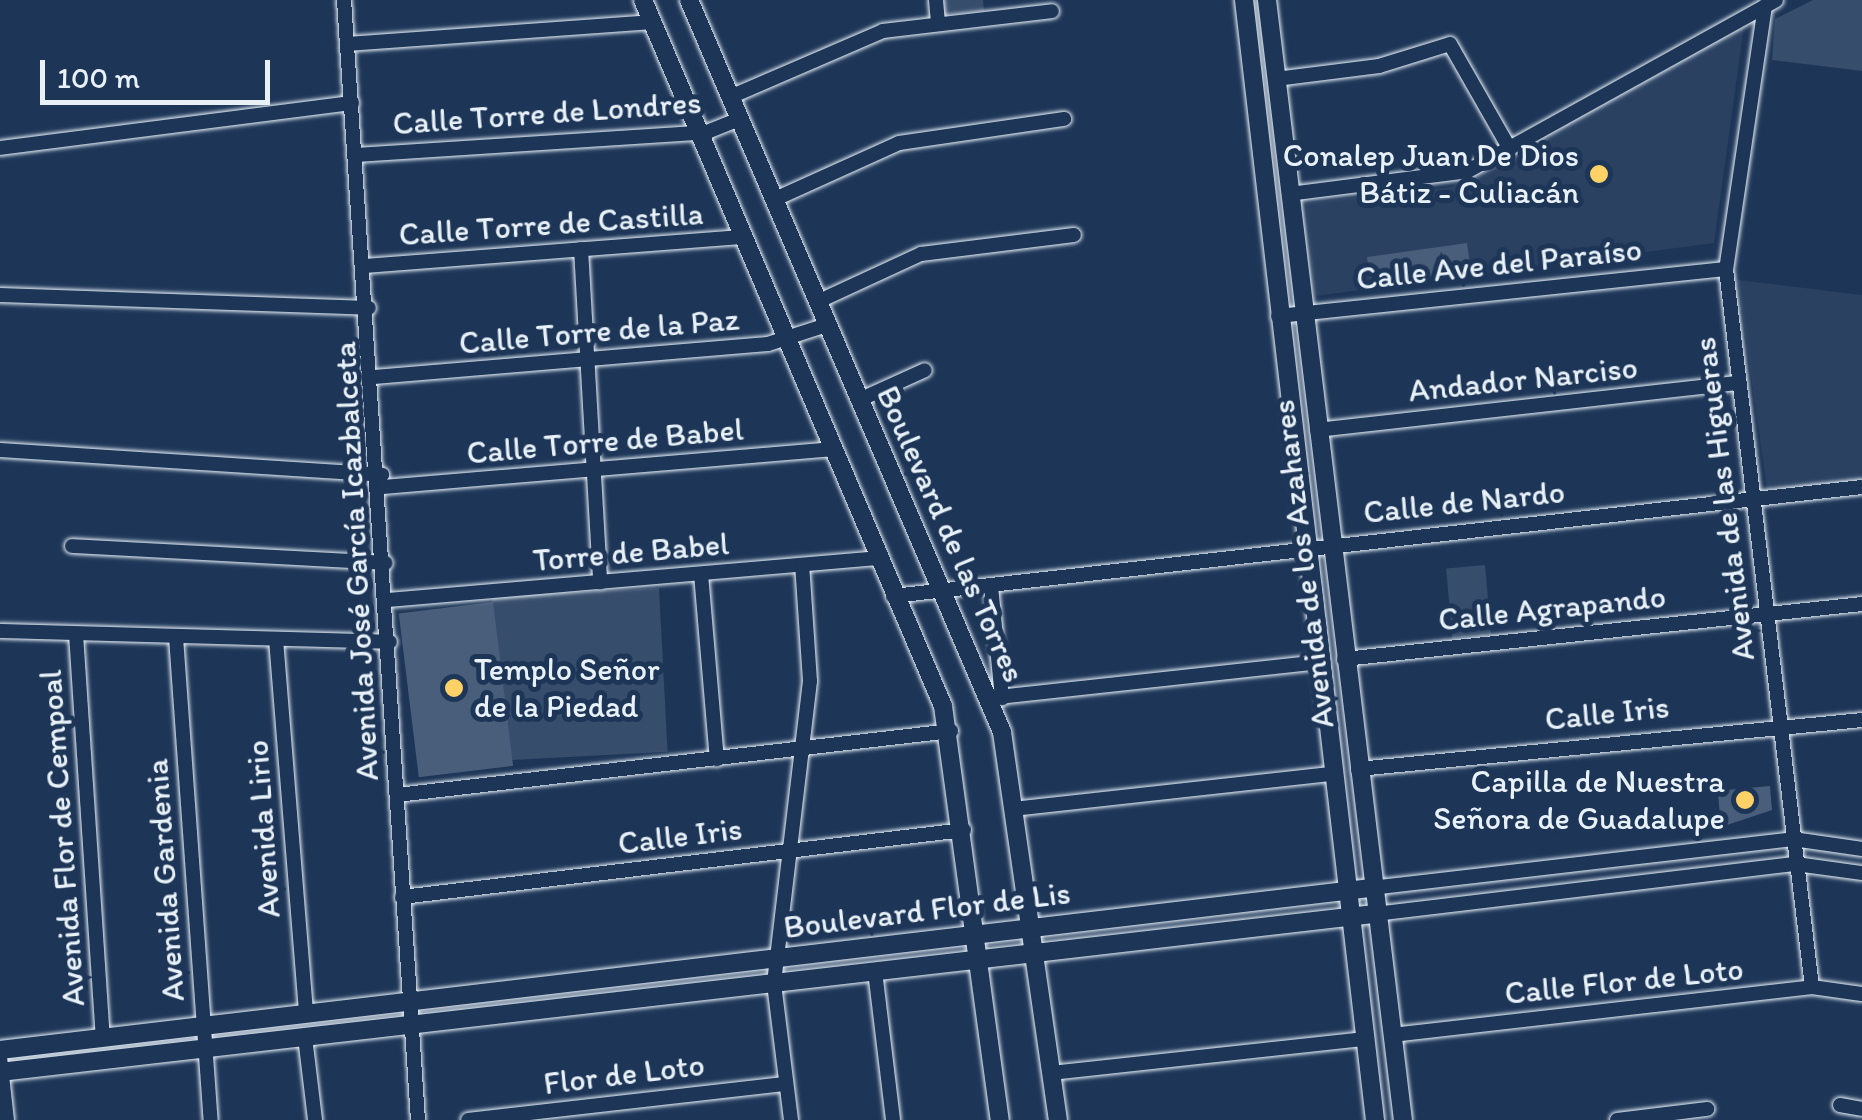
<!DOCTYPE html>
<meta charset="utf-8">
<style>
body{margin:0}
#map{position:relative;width:1862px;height:1120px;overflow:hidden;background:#1d3557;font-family:Itim,sans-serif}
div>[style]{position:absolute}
.built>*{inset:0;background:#2a4162}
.green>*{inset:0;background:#374d6c;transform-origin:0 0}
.building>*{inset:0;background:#495e7a;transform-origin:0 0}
.roads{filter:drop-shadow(0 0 2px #e8f1f8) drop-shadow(0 0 2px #e8f1f8)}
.minor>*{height:14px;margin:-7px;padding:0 7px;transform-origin:7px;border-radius:7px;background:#1d3557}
.tertiary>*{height:18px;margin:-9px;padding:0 9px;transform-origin:9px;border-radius:9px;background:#1d3557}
.dots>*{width:28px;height:28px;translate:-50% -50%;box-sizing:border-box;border:5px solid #1d3557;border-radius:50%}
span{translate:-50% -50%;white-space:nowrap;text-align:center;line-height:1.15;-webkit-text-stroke:10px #1d3557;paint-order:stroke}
.street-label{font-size:32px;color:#e8f1f8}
.poi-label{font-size:32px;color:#e8f1f8}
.right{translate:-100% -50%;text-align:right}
.left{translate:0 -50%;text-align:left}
.scale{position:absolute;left:40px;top:60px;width:230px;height:45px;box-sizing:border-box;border:5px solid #e8f1f8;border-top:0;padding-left:12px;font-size:30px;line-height:35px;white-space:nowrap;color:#e8f1f8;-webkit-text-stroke:8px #1d3557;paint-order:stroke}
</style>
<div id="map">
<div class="built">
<i style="clip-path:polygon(1744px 26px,1714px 243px,1315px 296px,1306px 203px,1451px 187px)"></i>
<i style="clip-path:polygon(1738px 280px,1862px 295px,1862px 484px,1767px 489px)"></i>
</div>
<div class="green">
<i style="clip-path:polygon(939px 0,983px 0,984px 11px,941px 15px)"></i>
<i style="clip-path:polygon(1813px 0,1862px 0,1862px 71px,1772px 60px,1775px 19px)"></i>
<i style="left:1485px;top:565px;width:70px;height:39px;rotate:85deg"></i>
<i style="left:659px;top:588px;width:164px;height:167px;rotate:87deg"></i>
</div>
<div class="building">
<i style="left:1467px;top:243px;width:28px;height:101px;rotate:82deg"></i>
<i style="left:493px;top:602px;width:165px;height:95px;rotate:83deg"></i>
<i style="clip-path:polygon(1727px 782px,1727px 790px,1770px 786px,1772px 810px,1721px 827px,1717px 783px)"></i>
</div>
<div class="roads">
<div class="minor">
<i style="left:344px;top:0;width:1122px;rotate:86.22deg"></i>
<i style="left:936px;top:0;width:24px;rotate:85deg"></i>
<i style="left:1765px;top:6px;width:266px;rotate:98.4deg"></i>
<i style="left:1726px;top:269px;width:723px;rotate:83.17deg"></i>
<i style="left:347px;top:44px;width:307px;rotate:-4.1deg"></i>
<i style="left:1276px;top:79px;width:104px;rotate:-7.2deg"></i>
<i style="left:1379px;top:66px;width:74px;rotate:-17.2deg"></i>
<i style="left:1450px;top:44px;width:121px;rotate:60.3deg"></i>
<i style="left:730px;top:97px;width:167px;rotate:-23.3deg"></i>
<i style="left:883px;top:31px;width:170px;rotate:-6.7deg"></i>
<i style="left:0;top:148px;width:355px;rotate:-7.3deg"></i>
<i style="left:356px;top:155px;width:352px;rotate:-3.7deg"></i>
<i style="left:707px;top:132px;width:37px;rotate:-22deg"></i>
<i style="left:1289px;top:194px;width:180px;rotate:-7.3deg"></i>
<i style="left:1468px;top:171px;width:352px;rotate:-29deg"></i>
<i style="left:773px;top:200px;width:138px;rotate:-24.3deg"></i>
<i style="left:899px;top:143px;width:167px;rotate:-8.3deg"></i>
<i style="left:581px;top:249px;width:334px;rotate:86.7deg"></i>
<i style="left:365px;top:266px;width:377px;rotate:-4.4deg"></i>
<i style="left:0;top:295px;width:369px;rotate:2deg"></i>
<i style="left:817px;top:302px;width:115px;rotate:-24.8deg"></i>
<i style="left:921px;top:254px;width:154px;rotate:-7.1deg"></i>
<i style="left:1278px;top:316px;width:450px;rotate:-6deg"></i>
<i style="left:374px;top:377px;width:395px;rotate:-4.8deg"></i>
<i style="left:768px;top:344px;width:62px;rotate:-17.9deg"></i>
<i style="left:859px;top:400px;width:72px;rotate:-24.4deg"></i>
<i style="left:1317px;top:430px;width:422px;rotate:-6.4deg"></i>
<i style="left:0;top:450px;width:383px;rotate:3.7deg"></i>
<i style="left:383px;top:487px;width:450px;rotate:-4.8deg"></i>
<i style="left:72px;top:546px;width:314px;rotate:3.1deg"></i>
<i style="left:701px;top:574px;width:186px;rotate:85.1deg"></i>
<i style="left:991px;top:586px;width:113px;rotate:84.4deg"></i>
<i style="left:893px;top:596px;width:975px;rotate:-6.42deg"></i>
<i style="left:389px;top:600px;width:492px;rotate:-4.9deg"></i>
<i style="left:0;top:631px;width:390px;rotate:1.6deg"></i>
<i style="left:76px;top:634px;width:405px;rotate:86.2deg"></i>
<i style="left:176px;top:637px;width:484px;rotate:85.9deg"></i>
<i style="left:276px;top:639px;width:376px;rotate:85.4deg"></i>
<i style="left:1344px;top:659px;width:521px;rotate:-6.06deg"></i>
<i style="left:989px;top:698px;width:331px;rotate:-6.2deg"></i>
<i style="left:1358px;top:769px;width:506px;rotate:-5.55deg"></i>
<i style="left:397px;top:795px;width:558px;rotate:-6.59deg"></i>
<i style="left:1013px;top:809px;width:319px;rotate:-6.3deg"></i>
<i style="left:1371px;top:888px;width:425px;rotate:-6.6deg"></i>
<i style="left:1793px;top:839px;width:70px;rotate:8.2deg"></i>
<i style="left:402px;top:897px;width:566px;rotate:-6.8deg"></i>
<i style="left:1375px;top:914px;width:424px;rotate:-6.8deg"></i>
<i style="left:1796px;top:864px;width:67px;rotate:7.8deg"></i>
<i style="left:875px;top:971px;width:150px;rotate:83.1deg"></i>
<i style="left:1392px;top:1035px;width:423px;rotate:-6.5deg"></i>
<i style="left:1812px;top:987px;width:50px;rotate:8deg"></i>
<i style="left:305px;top:1037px;width:84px;rotate:83.1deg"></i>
<i style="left:0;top:1057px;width:63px;rotate:83.7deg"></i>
<i style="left:1051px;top:1073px;width:316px;rotate:-6.2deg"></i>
<i style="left:1840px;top:1105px;width:22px;rotate:10deg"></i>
<i style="left:468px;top:1120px;width:320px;rotate:-6.5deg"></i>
<i style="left:791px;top:1120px;width:138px;rotate:-97.1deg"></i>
<i style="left:774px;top:983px;width:304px;rotate:-83.2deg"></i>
<i style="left:810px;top:681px;width:116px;rotate:-93.9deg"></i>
<i style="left:1617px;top:1120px;width:91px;rotate:-7deg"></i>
</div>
<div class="tertiary">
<i style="left:643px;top:0;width:767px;rotate:66.98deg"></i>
<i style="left:943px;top:706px;width:418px;rotate:82.2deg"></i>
<i style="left:689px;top:0;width:796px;rotate:66.85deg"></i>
<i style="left:1002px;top:732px;width:392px;rotate:81.8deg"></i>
<i style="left:1244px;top:0;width:1128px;rotate:83.33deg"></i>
<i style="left:1267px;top:0;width:1128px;rotate:83.08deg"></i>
<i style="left:0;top:1050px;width:1381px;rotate:-6.74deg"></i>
<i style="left:0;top:1072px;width:1384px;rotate:-6.56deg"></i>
</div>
</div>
<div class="dots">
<i style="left:1599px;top:174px;background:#ffd166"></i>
<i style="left:454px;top:688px;background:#ffd166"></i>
<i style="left:1745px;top:800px;background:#ffd166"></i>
</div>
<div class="street-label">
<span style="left:547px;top:113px;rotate:-4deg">Calle Torre de Londres</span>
<span style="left:551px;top:224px;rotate:-4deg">Calle Torre de Castilla</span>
<span style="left:1499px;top:264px;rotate:-6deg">Calle Ave del Paraíso</span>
<span style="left:599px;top:331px;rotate:-5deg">Calle Torre de la Paz</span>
<span style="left:1523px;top:379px;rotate:-6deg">Andador Narciso</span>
<span style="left:605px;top:441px;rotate:-5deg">Calle Torre de Babel</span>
<span style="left:1724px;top:499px;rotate:-97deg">Avenida de las Higueras</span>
<span style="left:1464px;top:502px;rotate:-6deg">Calle de Nardo</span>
<span style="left:951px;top:534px;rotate:66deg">Boulevard de las Torres</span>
<span style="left:631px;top:552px;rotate:-5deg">Torre de Babel</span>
<span style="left:356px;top:561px;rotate:-93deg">Avenida José García Icazbalceta</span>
<span style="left:1303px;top:564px;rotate:-97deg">Avenida de los Azahares</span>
<span style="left:1552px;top:608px;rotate:-6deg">Calle Agrapando</span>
<span style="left:1607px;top:713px;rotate:-6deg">Calle Iris</span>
<span style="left:263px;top:829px;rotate:-94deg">Avenida Lirio</span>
<span style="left:680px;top:836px;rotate:-7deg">Calle Iris</span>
<span style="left:62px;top:838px;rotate:-94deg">Avenida Flor de Cempoal</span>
<span style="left:165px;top:880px;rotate:-94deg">Avenida Gardenia</span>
<span style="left:927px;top:910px;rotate:-7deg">Boulevard Flor de Lis</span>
<span style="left:1624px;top:981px;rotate:-6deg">Calle Flor de Loto</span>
<span style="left:624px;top:1074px;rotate:-7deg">Flor de Loto</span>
</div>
<div class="poi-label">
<span class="right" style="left:1579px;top:174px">Conalep Juan De Dios<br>Bátiz - Culiacán</span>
<span class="left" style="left:474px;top:688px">Templo Señor<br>de la Piedad</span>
<span class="right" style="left:1725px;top:800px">Capilla de Nuestra<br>Señora de Guadalupe</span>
</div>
<div class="scale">100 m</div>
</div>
